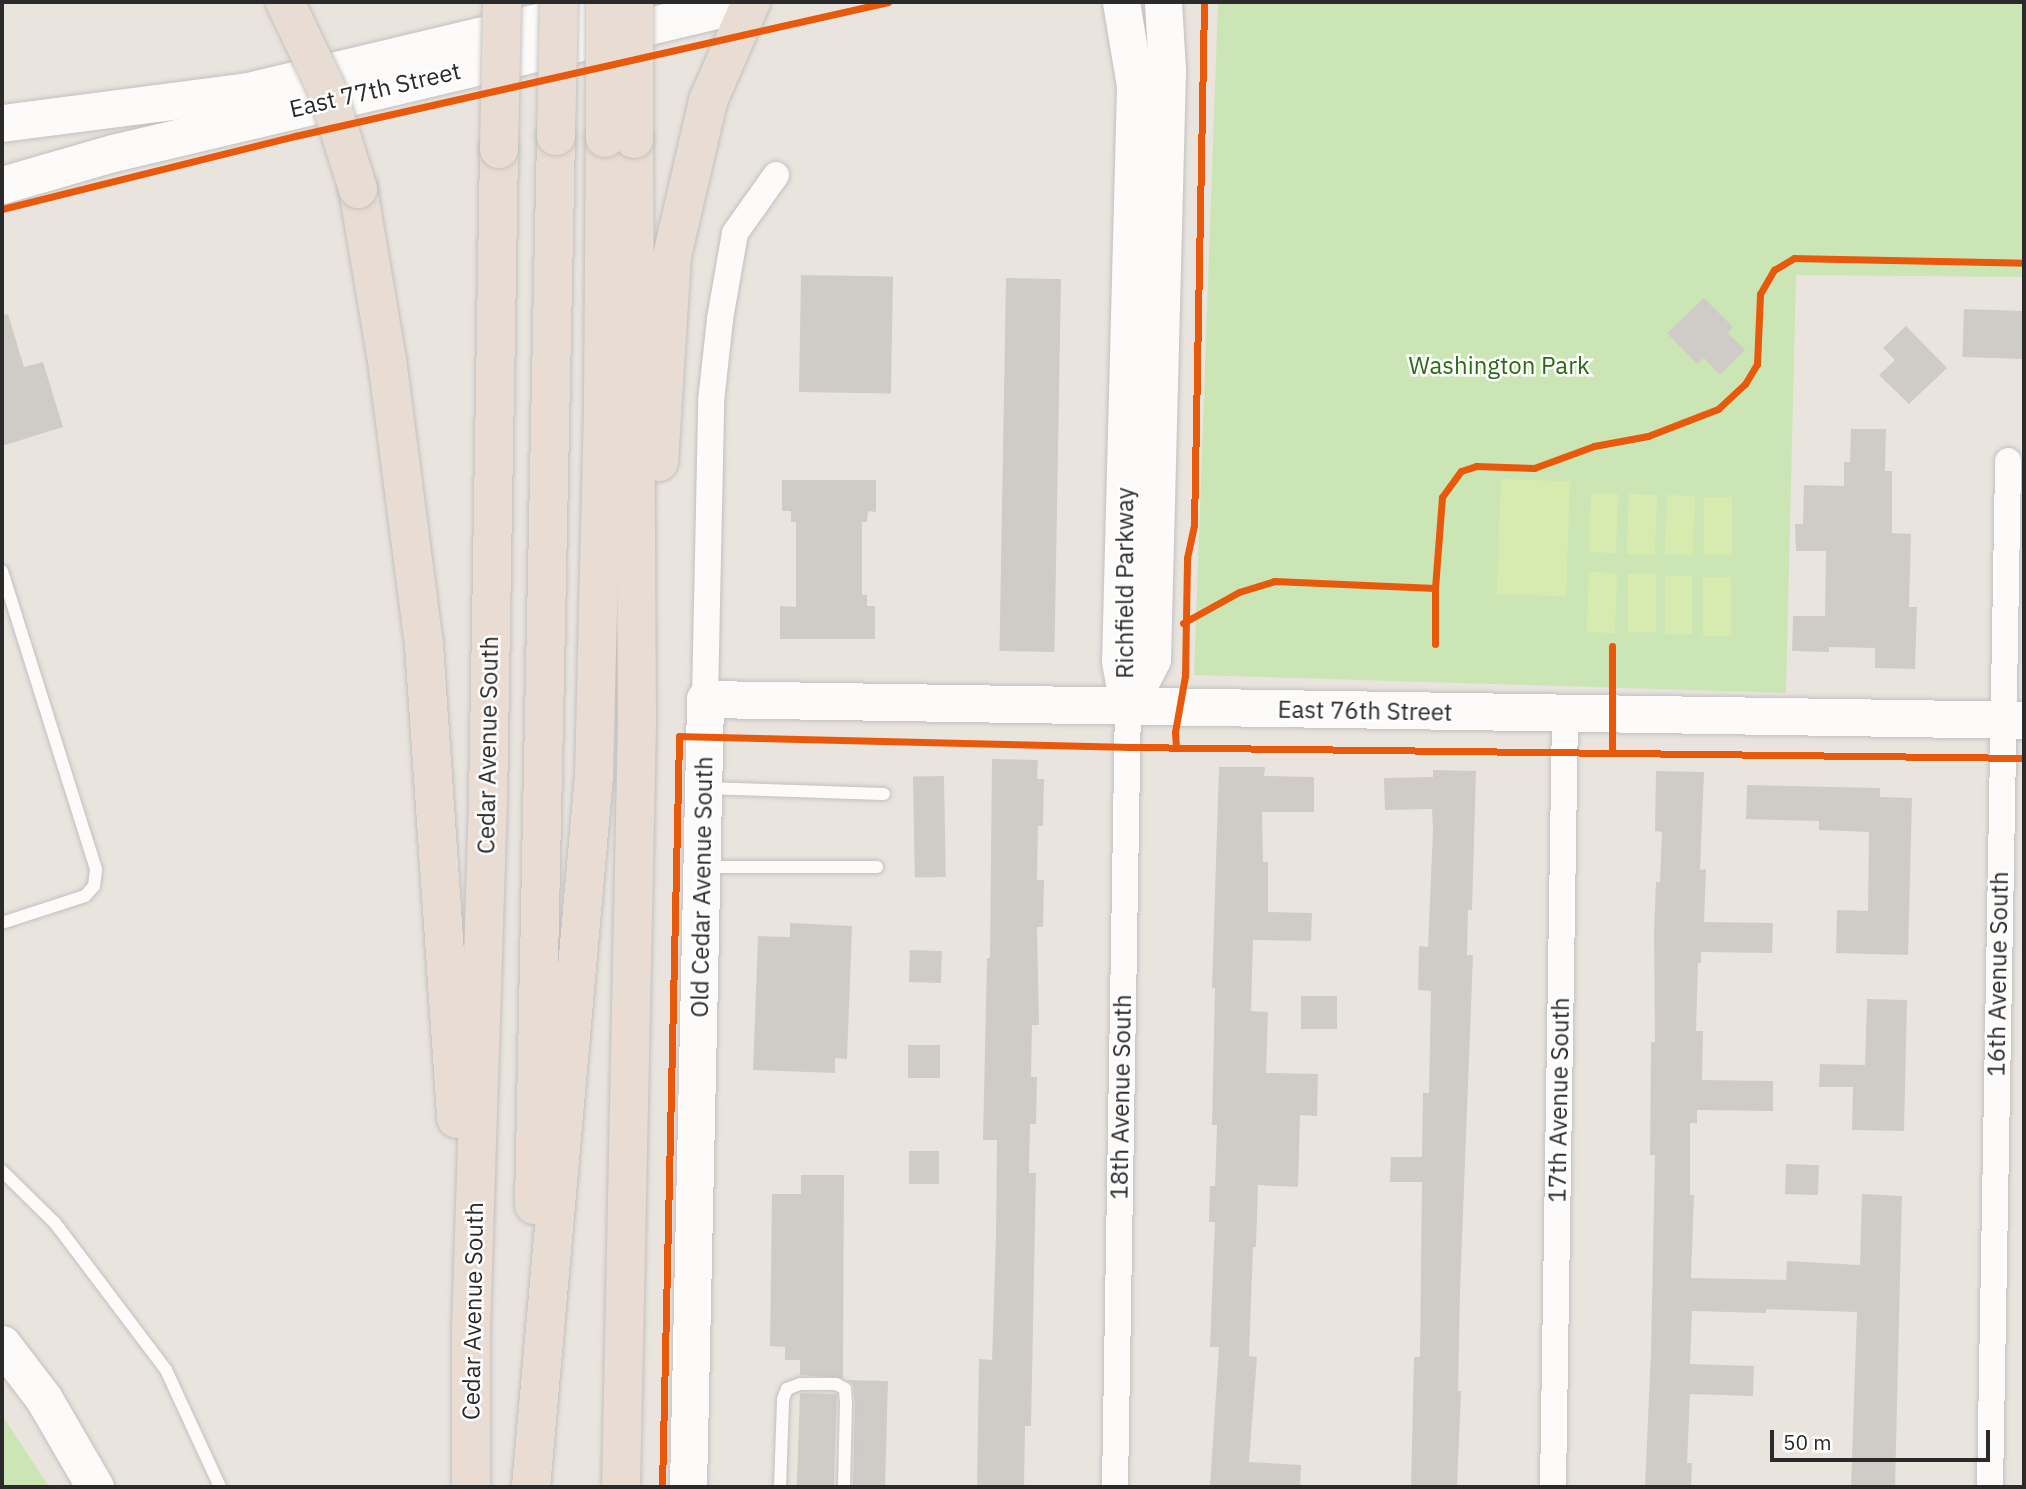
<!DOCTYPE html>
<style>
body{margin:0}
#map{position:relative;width:2026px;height:1489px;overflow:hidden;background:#e9e4de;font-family:"IBM Plex Sans",sans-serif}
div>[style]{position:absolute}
.green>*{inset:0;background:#cbe6b4}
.pitch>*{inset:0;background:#d7ebb1;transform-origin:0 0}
.building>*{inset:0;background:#cfccc8;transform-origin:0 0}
.roads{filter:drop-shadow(0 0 2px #c2c0c0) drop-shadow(0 0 2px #c2c0c0)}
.lane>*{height:12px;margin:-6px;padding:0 6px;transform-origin:6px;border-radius:6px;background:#fcfbfa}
.street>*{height:26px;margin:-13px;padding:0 13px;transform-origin:13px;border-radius:13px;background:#fcfbfa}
.secondary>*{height:37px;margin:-18.5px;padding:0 18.5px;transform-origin:18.5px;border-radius:18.5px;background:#fcfbfa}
.highway>*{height:38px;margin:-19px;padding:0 19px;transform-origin:19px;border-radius:19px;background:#e9dcd2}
.bridges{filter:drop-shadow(0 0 2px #c4c3c0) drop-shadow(0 0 2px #c4c3c0)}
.highway-bridge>*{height:38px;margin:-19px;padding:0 19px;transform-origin:19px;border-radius:19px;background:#e9dcd2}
.cycleway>*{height:7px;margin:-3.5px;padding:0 3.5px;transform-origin:3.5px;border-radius:3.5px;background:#e8590c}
span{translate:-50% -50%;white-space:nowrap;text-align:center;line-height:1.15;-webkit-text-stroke:5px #fff;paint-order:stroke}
.street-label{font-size:24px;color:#2a2a2a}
.park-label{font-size:24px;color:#296c14}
.frame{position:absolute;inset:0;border:4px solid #2a2a2a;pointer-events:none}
.scale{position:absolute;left:1770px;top:1430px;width:220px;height:32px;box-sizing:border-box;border:4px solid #2a2a2a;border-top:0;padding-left:9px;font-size:21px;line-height:24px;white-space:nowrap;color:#2a2a2a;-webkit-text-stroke:5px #fff;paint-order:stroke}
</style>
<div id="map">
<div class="green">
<i style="clip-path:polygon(1218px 2px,2024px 2px,2024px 277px,1796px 275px,1786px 693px,1194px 675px)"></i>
<i style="clip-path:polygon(2px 1415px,49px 1487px,2px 1487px)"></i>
</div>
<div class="pitch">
<i style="left:1501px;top:479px;width:69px;height:115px;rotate:2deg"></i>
<i style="left:1591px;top:493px;width:27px;height:59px;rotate:2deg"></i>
<i style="left:1629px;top:494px;width:28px;height:60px;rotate:2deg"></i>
<i style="left:1667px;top:495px;width:28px;height:59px;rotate:2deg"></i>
<i style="left:1704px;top:497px;width:28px;height:58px"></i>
<i style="left:1589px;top:572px;width:28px;height:60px;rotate:2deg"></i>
<i style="left:1628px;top:574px;width:28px;height:58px"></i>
<i style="left:1665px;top:576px;width:27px;height:58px"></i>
<i style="left:1703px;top:577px;width:28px;height:59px"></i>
</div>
<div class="building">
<i style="left:801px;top:275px;width:92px;height:117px;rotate:1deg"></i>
<i style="left:1006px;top:278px;width:55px;height:373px;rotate:1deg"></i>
<i style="clip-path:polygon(1704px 298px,1733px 327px,1728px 333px,1745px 350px,1720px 375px,1704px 358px,1697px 364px,1667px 333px)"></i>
<i style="left:1964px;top:309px;width:60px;height:48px;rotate:2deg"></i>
<i style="clip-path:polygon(8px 314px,24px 367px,43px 362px,63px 427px,2px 446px,2px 315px)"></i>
<i style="clip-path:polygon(1906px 326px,1947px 368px,1909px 404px,1879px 375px,1895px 360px,1883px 348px)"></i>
<i style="clip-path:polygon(1851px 429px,1886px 429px,1885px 471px,1892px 471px,1892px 533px,1911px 534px,1909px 607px,1917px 607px,1915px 669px,1875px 668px,1875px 648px,1829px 647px,1829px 652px,1792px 651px,1793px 616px,1825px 616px,1826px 551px,1796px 551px,1795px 524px,1803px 524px,1804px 485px,1844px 486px,1844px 462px,1850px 462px)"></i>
<i style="clip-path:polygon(782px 480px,876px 480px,876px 512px,868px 511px,867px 522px,862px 522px,862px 595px,867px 595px,867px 606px,875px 606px,875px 639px,780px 639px,780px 606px,796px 607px,796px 522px,791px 522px,791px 511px,782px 511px)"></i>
<i style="clip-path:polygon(992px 759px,1038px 760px,1037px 779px,1044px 779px,1043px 826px,1038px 826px,1037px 880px,1044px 880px,1043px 927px,1037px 927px,1039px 1025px,1032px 1025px,1031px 1077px,1037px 1077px,1036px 1124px,1030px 1124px,1029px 1173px,1036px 1173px,1031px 1426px,1025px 1426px,1024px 1487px,977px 1487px,979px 1359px,992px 1360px,996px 1235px,997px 1140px,983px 1140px,987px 958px,990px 958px)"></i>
<i style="clip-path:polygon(1219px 767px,1265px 767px,1264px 776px,1314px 777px,1314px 812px,1262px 812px,1263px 862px,1268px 862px,1268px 912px,1312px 913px,1311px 941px,1253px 940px,1251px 1011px,1268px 1012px,1266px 1073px,1318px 1074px,1317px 1116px,1300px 1115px,1298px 1187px,1258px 1185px,1256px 1247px,1253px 1247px,1249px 1356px,1257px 1357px,1249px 1462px,1301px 1465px,1300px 1487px,1210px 1487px,1219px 1347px,1210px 1347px,1215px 1222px,1209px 1222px,1210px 1186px,1215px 1186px,1217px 1125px,1212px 1125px,1215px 988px,1212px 988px)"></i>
<i style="clip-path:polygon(1433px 770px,1476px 771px,1472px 910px,1468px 910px,1467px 955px,1473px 955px,1460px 1291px,1458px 1391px,1461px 1391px,1457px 1487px,1411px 1487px,1414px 1357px,1420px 1357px,1422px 1182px,1390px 1182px,1391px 1157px,1422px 1157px,1423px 1093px,1429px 1093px,1431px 991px,1418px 990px,1419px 946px,1428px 947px,1433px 830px,1432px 809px,1385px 810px,1384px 778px,1433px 777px)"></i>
<i style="clip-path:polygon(1656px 771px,1704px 772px,1700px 870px,1706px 869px,1704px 922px,1773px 923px,1772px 953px,1701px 952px,1701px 963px,1698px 963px,1696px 1031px,1703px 1031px,1702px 1080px,1773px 1081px,1773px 1111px,1697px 1110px,1697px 1123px,1690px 1123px,1690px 1195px,1694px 1195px,1691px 1278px,1786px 1280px,1787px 1261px,1860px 1265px,1862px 1194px,1902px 1196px,1895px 1487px,1851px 1487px,1857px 1312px,1766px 1309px,1766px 1313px,1692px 1311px,1690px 1364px,1754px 1366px,1753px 1396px,1690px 1394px,1687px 1463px,1692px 1463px,1691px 1487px,1645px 1487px,1651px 1352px,1655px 1155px,1650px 1155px,1651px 1042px,1655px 1042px,1654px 933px,1656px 882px,1660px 882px,1662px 832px,1655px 831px)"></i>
<i style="left:944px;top:776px;width:101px;height:31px;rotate:89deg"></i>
<i style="clip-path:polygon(1747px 785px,1880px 788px,1880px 797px,1912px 798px,1908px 955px,1836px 953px,1837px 910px,1868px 911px,1869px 832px,1819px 830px,1819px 821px,1746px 819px)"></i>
<i style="clip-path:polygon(790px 923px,852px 926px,847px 1059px,835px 1058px,835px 1073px,753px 1070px,758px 936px,790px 937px)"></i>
<i style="left:910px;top:950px;width:32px;height:32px;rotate:2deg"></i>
<i style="left:1301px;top:996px;width:36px;height:33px"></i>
<i style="clip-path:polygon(1867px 999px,1907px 1000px,1904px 1131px,1852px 1130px,1853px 1087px,1819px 1087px,1820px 1064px,1865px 1065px)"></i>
<i style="left:908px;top:1045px;width:32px;height:33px"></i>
<i style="left:909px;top:1151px;width:30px;height:33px"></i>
<i style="left:1786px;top:1164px;width:33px;height:30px;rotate:2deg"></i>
<i style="clip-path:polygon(801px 1175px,844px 1175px,843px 1378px,800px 1375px,800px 1360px,785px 1360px,785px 1347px,770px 1346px,772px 1194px,801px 1194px)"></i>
<i style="clip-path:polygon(847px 1380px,888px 1381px,885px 1487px,853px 1487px,855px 1402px,853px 1385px)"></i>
<i style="left:800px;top:1393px;width:37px;height:94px;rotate:2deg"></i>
</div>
<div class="roads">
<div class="lane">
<i style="left:2px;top:571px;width:313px;rotate:72.5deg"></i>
<i style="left:96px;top:870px;width:16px;rotate:97deg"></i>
<i style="left:94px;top:886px;width:13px;rotate:132deg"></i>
<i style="left:85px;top:896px;width:87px;rotate:162deg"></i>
<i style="left:705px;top:788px;width:179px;rotate:1.9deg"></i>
<i style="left:706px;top:867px;width:171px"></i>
<i style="left:2px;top:1171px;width:74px;rotate:44.5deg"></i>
<i style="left:55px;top:1223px;width:184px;rotate:52.9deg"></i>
<i style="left:166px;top:1370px;width:129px;rotate:65.2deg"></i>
<i style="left:780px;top:1487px;width:88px;rotate:-88deg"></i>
<i style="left:783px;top:1399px;width:11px;rotate:-68deg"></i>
<i style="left:787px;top:1389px;width:14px;rotate:-21deg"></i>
<i style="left:800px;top:1384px;width:36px"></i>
<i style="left:836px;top:1384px;width:10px;rotate:29deg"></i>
<i style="left:845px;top:1389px;width:14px;rotate:86deg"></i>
<i style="left:846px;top:1403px;width:84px;rotate:91.4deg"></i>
</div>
<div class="street">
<i style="left:705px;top:699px;width:298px;rotate:-88.8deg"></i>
<i style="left:711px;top:401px;width:82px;rotate:-83.7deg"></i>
<i style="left:720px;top:319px;width:87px;rotate:-80.1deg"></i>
<i style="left:735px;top:233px;width:71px;rotate:-54.7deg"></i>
<i style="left:1115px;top:1487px;width:781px;rotate:-89.05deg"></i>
<i style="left:1553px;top:1487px;width:774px;rotate:-89.11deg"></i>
<i style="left:1990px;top:1487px;width:1026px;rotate:-88.99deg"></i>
</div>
<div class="secondary">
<i style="left:1121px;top:2px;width:85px;rotate:80.5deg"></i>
<i style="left:1135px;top:86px;width:575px;rotate:91.49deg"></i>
<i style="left:1120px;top:661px;width:46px;rotate:79.9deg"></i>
<i style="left:2px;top:123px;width:248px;rotate:-7.4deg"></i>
<i style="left:248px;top:91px;width:385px;rotate:-13.4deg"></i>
<i style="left:2px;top:185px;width:116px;rotate:-16.1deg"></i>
<i style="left:113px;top:153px;width:655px;rotate:-13.34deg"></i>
<i style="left:1128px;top:706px;width:53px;rotate:-62.9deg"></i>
<i style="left:1152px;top:659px;width:589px;rotate:-88.54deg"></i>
<i style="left:1167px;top:70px;width:68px;rotate:-93.4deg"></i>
<i style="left:2px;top:1344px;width:69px;rotate:52.6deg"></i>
<i style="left:44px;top:1399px;width:102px;rotate:59.9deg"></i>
<i style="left:688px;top:1487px;width:788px;rotate:-88.76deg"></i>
<i style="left:705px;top:699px;width:1319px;rotate:0.91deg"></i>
</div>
<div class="highway">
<i style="left:358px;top:189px;width:173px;rotate:80.4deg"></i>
<i style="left:387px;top:360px;width:287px;rotate:82.6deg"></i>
<i style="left:424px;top:645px;width:475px;rotate:86.1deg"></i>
<i style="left:659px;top:462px;width:206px;rotate:-86.4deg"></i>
<i style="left:672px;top:256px;width:159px;rotate:-76.9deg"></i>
<i style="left:708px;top:101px;width:108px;rotate:-66.5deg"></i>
<i style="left:534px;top:1205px;width:1069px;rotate:-88.82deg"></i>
<i style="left:471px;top:1487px;width:157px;rotate:-90deg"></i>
<i style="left:471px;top:1330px;width:529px;rotate:-88.16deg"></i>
<i style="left:488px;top:801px;width:652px;rotate:-89.03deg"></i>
<i style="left:531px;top:1487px;width:714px;rotate:-84.94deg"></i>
<i style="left:594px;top:776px;width:375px;rotate:-88.6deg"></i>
<i style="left:603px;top:401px;width:263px;rotate:-89.6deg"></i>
<i style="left:621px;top:1487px;width:762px;rotate:-88.8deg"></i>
<i style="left:637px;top:725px;width:586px;rotate:-90.29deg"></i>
</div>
</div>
<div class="bridges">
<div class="highway-bridge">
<i style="left:285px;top:2px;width:95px;rotate:64.5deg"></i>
<i style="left:326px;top:88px;width:106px;rotate:72.4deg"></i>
<i style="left:634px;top:2px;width:137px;rotate:90deg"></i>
<i style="left:556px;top:136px;width:134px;rotate:-88.7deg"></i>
<i style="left:605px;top:138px;width:136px;rotate:-90deg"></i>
<i style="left:499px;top:149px;width:147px;rotate:-88.8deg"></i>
</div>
</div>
<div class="cycleway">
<i style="left:2px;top:209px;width:302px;rotate:-14deg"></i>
<i style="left:295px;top:136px;width:608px;rotate:-12.73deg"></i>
<i style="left:1183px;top:623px;width:64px;rotate:-29deg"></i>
<i style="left:1239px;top:592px;width:37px;rotate:-17deg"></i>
<i style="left:1274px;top:581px;width:161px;rotate:2.5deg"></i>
<i style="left:1435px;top:644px;width:56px;rotate:-90deg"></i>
<i style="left:1435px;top:588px;width:91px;rotate:-85.6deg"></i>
<i style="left:1442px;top:497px;width:32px;rotate:-54deg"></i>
<i style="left:1461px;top:471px;width:16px;rotate:-18deg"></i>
<i style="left:1476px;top:466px;width:58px;rotate:2deg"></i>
<i style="left:1534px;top:468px;width:64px;rotate:-20.1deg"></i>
<i style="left:1594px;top:446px;width:55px;rotate:-10.5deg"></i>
<i style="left:1648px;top:436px;width:75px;rotate:-21.1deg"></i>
<i style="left:1718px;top:409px;width:37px;rotate:-43deg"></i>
<i style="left:1745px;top:384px;width:23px;rotate:-59deg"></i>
<i style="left:1757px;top:364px;width:70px;rotate:-87.5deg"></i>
<i style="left:1760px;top:294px;width:28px;rotate:-60deg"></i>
<i style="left:1774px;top:270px;width:23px;rotate:-31deg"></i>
<i style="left:1794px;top:258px;width:230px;rotate:1.2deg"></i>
<i style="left:1176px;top:747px;width:15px;rotate:-94deg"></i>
<i style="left:1175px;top:732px;width:57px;rotate:-79.9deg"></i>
<i style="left:1185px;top:676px;width:118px;rotate:-89deg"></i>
<i style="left:1187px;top:558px;width:34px;rotate:-78deg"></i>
<i style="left:1194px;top:525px;width:523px;rotate:-88.9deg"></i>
<i style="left:1612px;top:751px;width:105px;rotate:-90deg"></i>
<i style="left:662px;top:1487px;width:751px;rotate:-88.7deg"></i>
<i style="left:679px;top:736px;width:448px;rotate:1.4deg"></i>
<i style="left:1127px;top:747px;width:897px;rotate:0.7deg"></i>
</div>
<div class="street-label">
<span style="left:375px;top:90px;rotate:-13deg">East 77th Street</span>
<span style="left:1125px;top:583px;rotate:-90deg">Richfield Parkway</span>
<span style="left:1365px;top:711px;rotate:1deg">East 76th Street</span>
<span style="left:488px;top:745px;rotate:-89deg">Cedar Avenue South</span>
<span style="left:702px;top:887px;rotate:-89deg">Old Cedar Avenue South</span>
<span style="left:1998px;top:974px;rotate:-89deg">16th Avenue South</span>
<span style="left:1121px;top:1097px;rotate:-89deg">18th Avenue South</span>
<span style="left:1559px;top:1100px;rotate:-89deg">17th Avenue South</span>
<span style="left:473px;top:1311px;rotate:-89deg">Cedar Avenue South</span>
</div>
<div class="park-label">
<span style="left:1499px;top:366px">Washington Park</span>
</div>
<div class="frame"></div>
<div class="scale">50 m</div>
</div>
